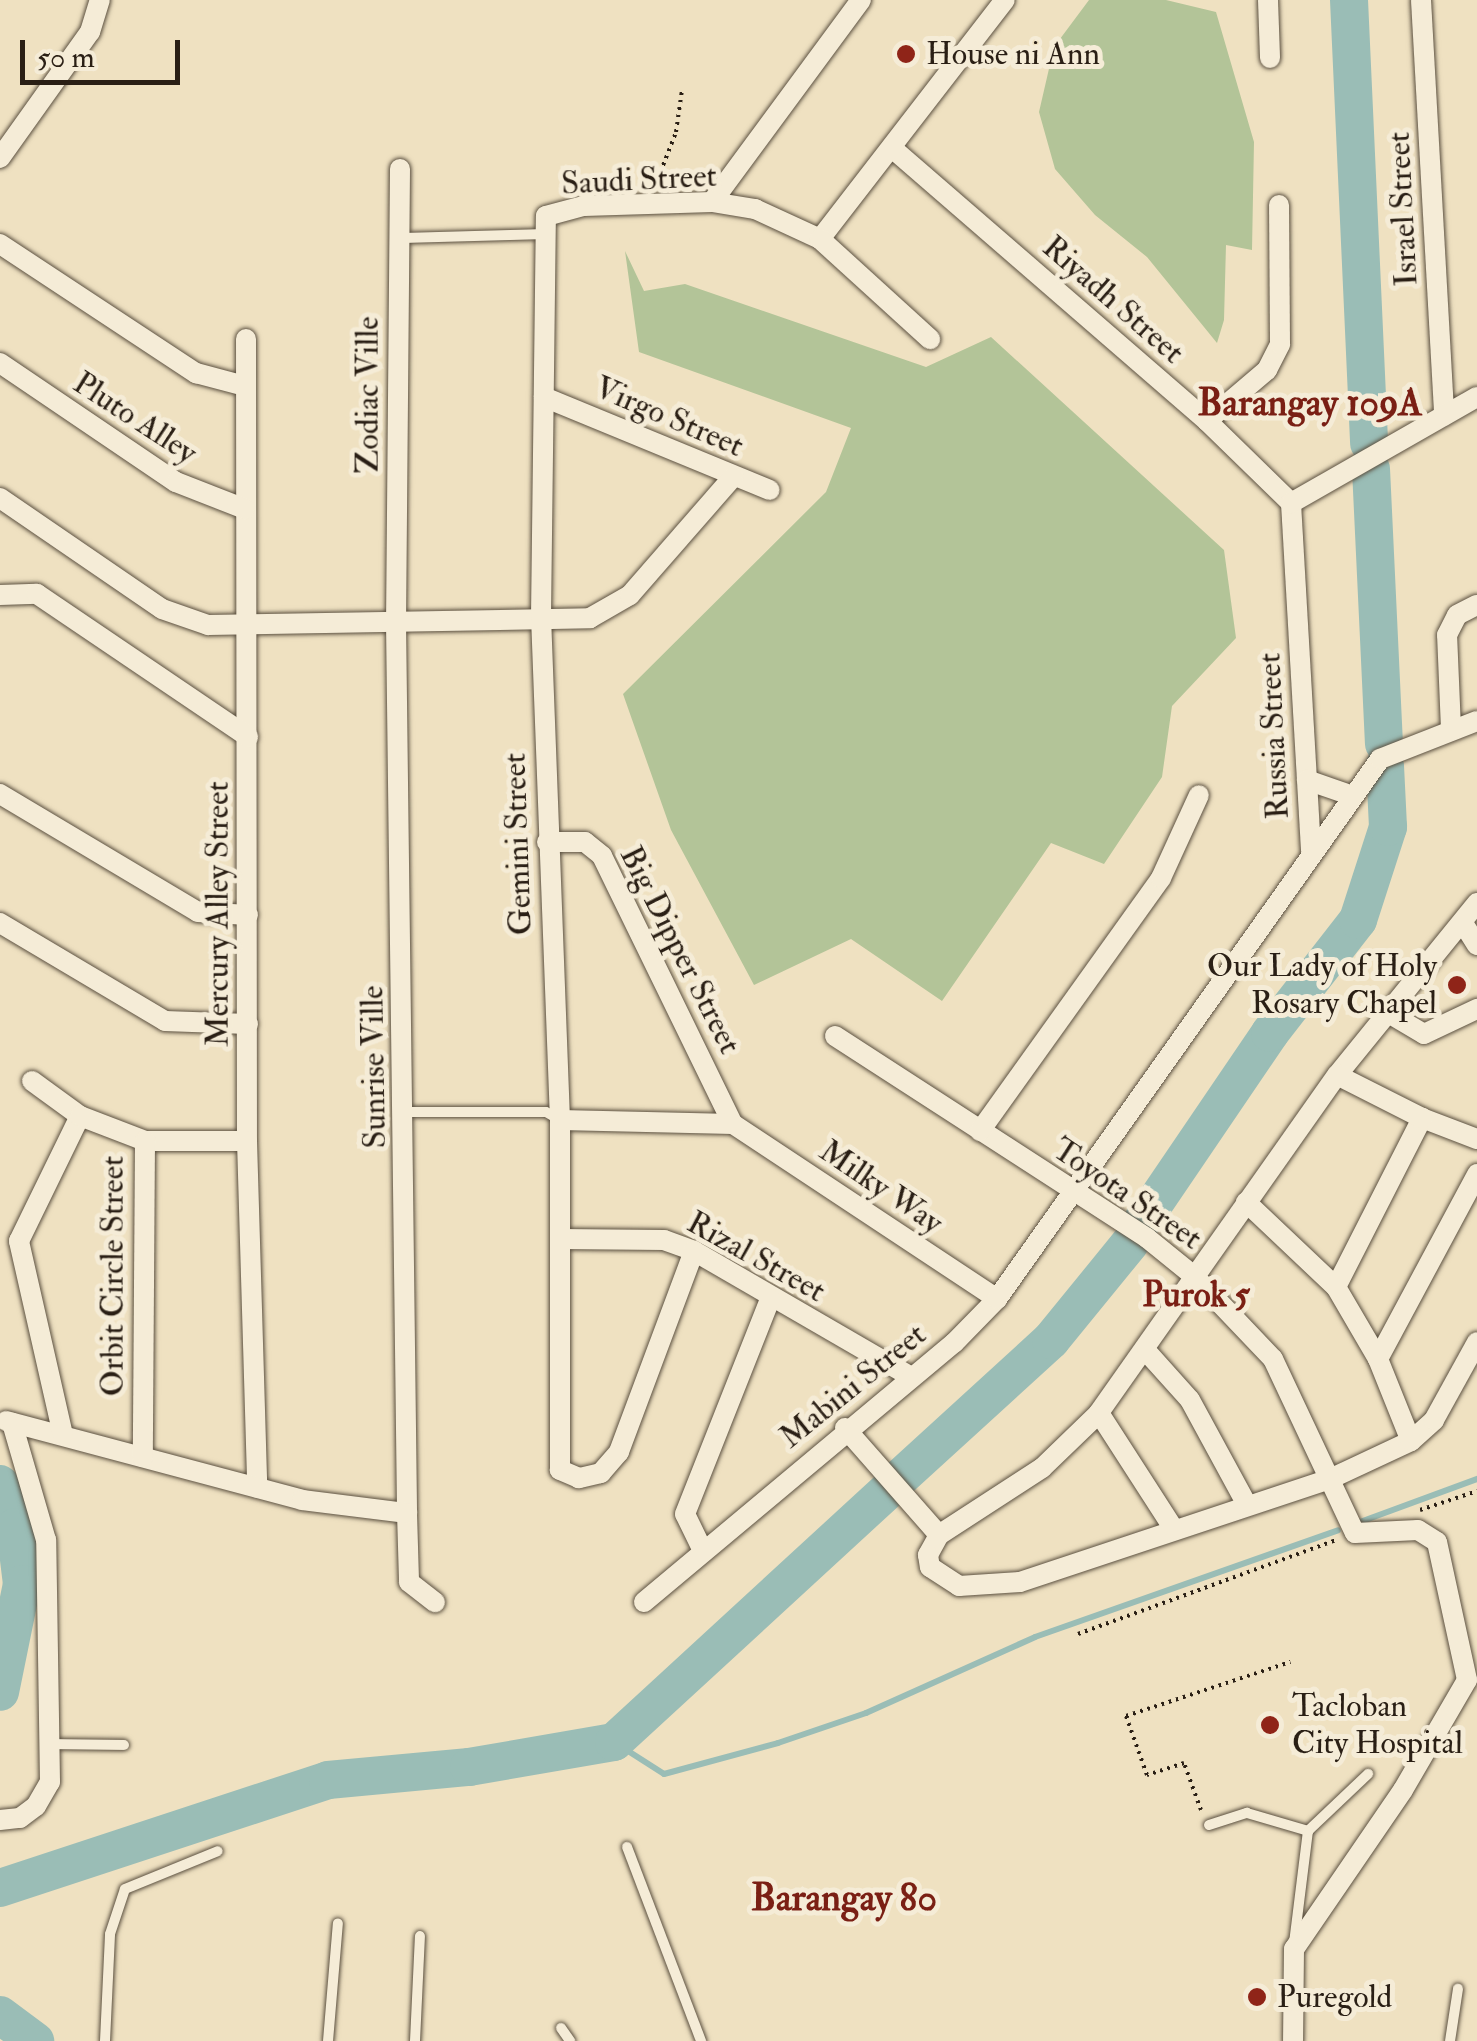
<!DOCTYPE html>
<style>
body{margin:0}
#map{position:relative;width:1477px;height:2041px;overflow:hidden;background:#efe1c1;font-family:"IM FELL Double Pica",serif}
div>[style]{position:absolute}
.green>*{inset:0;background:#b3c498}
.stream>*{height:6px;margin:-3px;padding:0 3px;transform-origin:3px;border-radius:3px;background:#9abdb6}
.river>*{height:38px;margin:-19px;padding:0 19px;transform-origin:19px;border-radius:19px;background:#9abdb6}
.path>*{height:4px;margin-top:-2px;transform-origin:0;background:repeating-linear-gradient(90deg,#2a1f15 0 2.5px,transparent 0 7.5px)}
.roads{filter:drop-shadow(0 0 2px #5b5040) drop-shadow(0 0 2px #5b5040)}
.service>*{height:10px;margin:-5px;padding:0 5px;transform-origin:5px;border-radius:5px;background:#f5ecd7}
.minor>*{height:20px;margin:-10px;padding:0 10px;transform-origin:10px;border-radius:10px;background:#f5ecd7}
.dots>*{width:28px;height:28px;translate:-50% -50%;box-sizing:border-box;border:5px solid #f5ecd7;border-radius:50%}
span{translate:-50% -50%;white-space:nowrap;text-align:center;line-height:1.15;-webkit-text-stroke:10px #f5ecd7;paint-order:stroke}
.poi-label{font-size:32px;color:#2a1f15}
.left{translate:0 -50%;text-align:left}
.right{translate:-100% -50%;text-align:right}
.street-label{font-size:32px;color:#2a1f15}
.neighbourhood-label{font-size:35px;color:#7a1f14;font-weight:700}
.quarter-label{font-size:38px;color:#7a1f14;font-weight:700}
.scale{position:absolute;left:20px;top:40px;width:160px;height:45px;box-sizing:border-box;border:5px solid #2a1f15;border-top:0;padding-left:12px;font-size:30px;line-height:35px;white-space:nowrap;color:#2a1f15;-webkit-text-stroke:8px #f5ecd7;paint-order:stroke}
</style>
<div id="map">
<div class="green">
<i style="clip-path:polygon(1089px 0,1166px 0,1216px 12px,1254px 142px,1252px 250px,1226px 245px,1224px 320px,1217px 343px,1147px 257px,1095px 215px,1055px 169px,1039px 112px,1054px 47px)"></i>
<i style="clip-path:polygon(625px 251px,644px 291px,685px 284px,926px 367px,991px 337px,1224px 550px,1236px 638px,1172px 706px,1162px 777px,1104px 864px,1051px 843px,942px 1001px,851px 939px,754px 985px,671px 830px,623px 694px,826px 492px,851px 428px,639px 352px)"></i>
</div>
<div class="stream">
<i style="left:1360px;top:1522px;width:125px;rotate:-20.2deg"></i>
<i style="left:614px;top:1742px;width:59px;rotate:32.6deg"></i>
<i style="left:664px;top:1774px;width:118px;rotate:-15.2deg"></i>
<i style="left:778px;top:1743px;width:93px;rotate:-18.8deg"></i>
<i style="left:866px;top:1713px;width:185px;rotate:-24.2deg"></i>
<i style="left:1035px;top:1637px;width:321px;rotate:-19.4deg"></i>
</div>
<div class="river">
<i style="left:1349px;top:0;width:444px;rotate:87.4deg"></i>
<i style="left:1371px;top:469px;width:275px;rotate:87.3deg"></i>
<i style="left:1141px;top:1223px;width:230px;rotate:-55.8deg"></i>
<i style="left:1270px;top:1033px;width:143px;rotate:-52.1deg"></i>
<i style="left:1358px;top:920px;width:98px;rotate:-72.1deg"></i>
<i style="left:1388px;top:827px;width:62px;rotate:-92.8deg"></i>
<i style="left:901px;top:1477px;width:203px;rotate:-42.4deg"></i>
<i style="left:1051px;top:1340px;width:125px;rotate:-50.8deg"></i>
<i style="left:0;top:1484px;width:46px;rotate:70.8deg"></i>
<i style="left:15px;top:1527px;width:57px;rotate:83deg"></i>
<i style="left:22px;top:1584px;width:110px;rotate:101.5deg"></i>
<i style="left:0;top:1888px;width:345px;rotate:-18.2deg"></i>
<i style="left:328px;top:1780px;width:142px;rotate:-5.3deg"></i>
<i style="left:469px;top:1767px;width:147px;rotate:-9.8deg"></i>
<i style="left:614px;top:1742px;width:372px;rotate:-42.6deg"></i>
<i style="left:0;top:2015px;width:44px;rotate:36.6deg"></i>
</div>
<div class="path">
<i style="left:655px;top:186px;width:58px;rotate:-68.7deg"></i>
<i style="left:676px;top:132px;width:42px;rotate:-81.9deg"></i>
<i style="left:1420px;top:1510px;width:60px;rotate:-18.4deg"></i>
<i style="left:1078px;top:1634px;width:275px;rotate:-20deg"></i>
<i style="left:1201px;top:1810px;width:50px;rotate:-109.9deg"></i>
<i style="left:1184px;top:1763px;width:39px;rotate:162deg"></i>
<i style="left:1147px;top:1775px;width:63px;rotate:-109.6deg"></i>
<i style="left:1126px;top:1716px;width:173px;rotate:-18.2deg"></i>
</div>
<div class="roads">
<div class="service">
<i style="left:399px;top:238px;width:142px;rotate:-1.6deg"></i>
<i style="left:405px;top:1112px;width:141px"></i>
<i style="left:546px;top:1112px;width:16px;rotate:30deg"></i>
<i style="left:51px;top:1744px;width:73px;rotate:0.8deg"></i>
<i style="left:1209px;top:1825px;width:40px;rotate:-18deg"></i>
<i style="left:1247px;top:1813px;width:64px;rotate:16.4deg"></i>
<i style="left:627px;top:1847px;width:208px;rotate:69.1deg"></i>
<i style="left:1294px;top:1943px;width:113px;rotate:-82.9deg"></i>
<i style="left:1308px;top:1831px;width:83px;rotate:-43.5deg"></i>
<i style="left:561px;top:2028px;width:16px;rotate:55deg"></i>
<i style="left:105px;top:2041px;width:107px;rotate:-87.3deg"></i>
<i style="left:110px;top:1934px;width:47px;rotate:-71.6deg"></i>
<i style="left:125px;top:1889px;width:100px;rotate:-22.2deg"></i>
<i style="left:328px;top:2041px;width:118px;rotate:-85.2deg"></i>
<i style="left:415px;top:2041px;width:105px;rotate:-87.3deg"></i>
<i style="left:1450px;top:2041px;width:53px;rotate:-81.3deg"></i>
</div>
<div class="minor">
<i style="left:1268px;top:0;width:58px;rotate:88deg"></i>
<i style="left:1421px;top:0;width:416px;rotate:86.8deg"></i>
<i style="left:892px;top:148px;width:417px;rotate:40.9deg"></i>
<i style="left:1207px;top:421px;width:117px;rotate:44.3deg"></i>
<i style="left:0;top:158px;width:155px;rotate:-54.5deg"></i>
<i style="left:90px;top:32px;width:34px;rotate:-73deg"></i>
<i style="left:400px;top:169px;width:452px;rotate:90.5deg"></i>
<i style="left:396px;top:621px;width:892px;rotate:89.29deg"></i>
<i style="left:407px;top:1513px;width:69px;rotate:88.3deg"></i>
<i style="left:409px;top:1582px;width:33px;rotate:38deg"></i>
<i style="left:712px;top:202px;width:251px;rotate:-53.6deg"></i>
<i style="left:820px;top:239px;width:302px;rotate:-52.3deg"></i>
<i style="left:0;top:244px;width:235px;rotate:33.4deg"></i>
<i style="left:196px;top:373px;width:51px;rotate:14.9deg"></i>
<i style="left:246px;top:339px;width:802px;rotate:89.93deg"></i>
<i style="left:247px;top:1141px;width:347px;rotate:88.3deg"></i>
<i style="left:0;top:363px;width:212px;rotate:34.1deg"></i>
<i style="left:176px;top:482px;width:74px;rotate:21.4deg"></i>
<i style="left:544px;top:397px;width:244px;rotate:22.4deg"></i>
<i style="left:1207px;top:421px;width:79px;rotate:-40.4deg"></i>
<i style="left:1267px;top:370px;width:29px;rotate:-63deg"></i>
<i style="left:1280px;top:344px;width:139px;rotate:-90.4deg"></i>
<i style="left:0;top:498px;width:196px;rotate:34.4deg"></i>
<i style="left:162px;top:609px;width:49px;rotate:19.2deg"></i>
<i style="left:208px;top:625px;width:382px;rotate:-1deg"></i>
<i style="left:590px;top:618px;width:46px;rotate:-29.9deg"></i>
<i style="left:630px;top:595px;width:157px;rotate:-48.9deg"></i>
<i style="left:1291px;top:503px;width:348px;rotate:86.7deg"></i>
<i style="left:1291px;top:503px;width:214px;rotate:-29.7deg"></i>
<i style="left:0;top:595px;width:37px;rotate:-2deg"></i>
<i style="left:37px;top:594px;width:255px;rotate:34.1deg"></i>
<i style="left:1451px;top:729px;width:94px;rotate:-92.4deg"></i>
<i style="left:1447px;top:635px;width:22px;rotate:-63deg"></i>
<i style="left:1457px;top:615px;width:22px;rotate:-27deg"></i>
<i style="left:1307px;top:780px;width:46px;rotate:19.2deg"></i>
<i style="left:0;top:794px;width:230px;rotate:30.8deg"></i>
<i style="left:198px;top:912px;width:50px;rotate:3.4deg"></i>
<i style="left:547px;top:842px;width:38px"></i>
<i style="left:585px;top:842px;width:22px;rotate:39deg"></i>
<i style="left:602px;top:856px;width:298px;rotate:64deg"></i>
<i style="left:1477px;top:903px;width:222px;rotate:129.1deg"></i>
<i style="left:1337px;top:1075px;width:413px;rotate:125.2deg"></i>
<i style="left:1099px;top:1413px;width:79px;rotate:136deg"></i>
<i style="left:1042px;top:1468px;width:123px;rotate:147deg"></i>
<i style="left:939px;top:1535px;width:23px;rotate:119deg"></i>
<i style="left:928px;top:1555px;width:12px;rotate:81deg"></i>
<i style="left:930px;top:1567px;width:35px;rotate:33deg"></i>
<i style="left:959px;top:1586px;width:61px;rotate:-3.8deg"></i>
<i style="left:1020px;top:1582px;width:329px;rotate:-18.4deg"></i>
<i style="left:1332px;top:1478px;width:87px;rotate:-25.1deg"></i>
<i style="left:1411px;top:1441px;width:31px;rotate:-42deg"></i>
<i style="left:1434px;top:1420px;width:89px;rotate:-61.1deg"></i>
<i style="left:0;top:923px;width:192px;rotate:30.7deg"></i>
<i style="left:165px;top:1021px;width:83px;rotate:2.1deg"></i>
<i style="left:1463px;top:923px;width:26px;rotate:58deg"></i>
<i style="left:1385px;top:1011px;width:45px;rotate:30.5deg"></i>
<i style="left:1424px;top:1034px;width:59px;rotate:-25.3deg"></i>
<i style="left:835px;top:1036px;width:372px;rotate:32.9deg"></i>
<i style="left:1147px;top:1238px;width:62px;rotate:39.1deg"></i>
<i style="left:1195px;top:1277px;width:113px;rotate:46.4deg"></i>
<i style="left:1273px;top:1359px;width:192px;rotate:64.8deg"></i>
<i style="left:1355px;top:1533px;width:63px;rotate:-2.7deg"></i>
<i style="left:1418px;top:1530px;width:22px;rotate:32deg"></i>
<i style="left:1437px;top:1542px;width:141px;rotate:77.7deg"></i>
<i style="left:1467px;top:1680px;width:127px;rotate:120.2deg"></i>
<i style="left:1403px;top:1790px;width:193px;rotate:124.4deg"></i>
<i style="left:1294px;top:1949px;width:92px;rotate:90.6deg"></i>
<i style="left:32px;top:1081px;width:59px;rotate:36.1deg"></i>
<i style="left:1422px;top:1118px;width:59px;rotate:20.9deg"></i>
<i style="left:560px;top:1120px;width:173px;rotate:1.3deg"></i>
<i style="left:733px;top:1124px;width:317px;rotate:33.5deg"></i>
<i style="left:980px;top:1131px;width:311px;rotate:-54.4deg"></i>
<i style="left:1161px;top:878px;width:91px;rotate:-65.4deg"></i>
<i style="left:145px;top:1141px;width:102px"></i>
<i style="left:1246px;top:1202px;width:124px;rotate:43.4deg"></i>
<i style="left:1336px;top:1287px;width:83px;rotate:59.7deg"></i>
<i style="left:1378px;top:1359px;width:88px;rotate:68.1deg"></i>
<i style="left:560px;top:1239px;width:104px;rotate:0.6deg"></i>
<i style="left:664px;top:1240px;width:32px;rotate:20deg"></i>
<i style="left:694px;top:1251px;width:251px;rotate:30.1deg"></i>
<i style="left:694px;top:1251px;width:215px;rotate:110.5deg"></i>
<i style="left:619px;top:1452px;width:28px;rotate:131deg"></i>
<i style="left:601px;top:1473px;width:23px;rotate:167deg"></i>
<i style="left:579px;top:1478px;width:21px;rotate:-157deg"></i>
<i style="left:560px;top:1470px;width:350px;rotate:-90deg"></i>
<i style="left:560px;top:1120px;width:503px;rotate:-92.16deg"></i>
<i style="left:541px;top:617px;width:401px;rotate:-89.3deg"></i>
<i style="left:546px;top:216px;width:39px;rotate:-15deg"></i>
<i style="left:584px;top:206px;width:128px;rotate:-1.8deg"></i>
<i style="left:712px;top:202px;width:44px;rotate:9.2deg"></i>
<i style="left:755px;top:209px;width:72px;rotate:24.8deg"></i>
<i style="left:820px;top:239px;width:149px;rotate:42.3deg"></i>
<i style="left:1336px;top:1287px;width:190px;rotate:-63deg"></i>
<i style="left:1422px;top:1118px;width:95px;rotate:-153.2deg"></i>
<i style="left:1147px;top:1352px;width:64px;rotate:48.1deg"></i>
<i style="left:1190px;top:1400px;width:119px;rotate:61.5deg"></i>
<i style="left:1378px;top:1359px;width:210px;rotate:-61.8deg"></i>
<i style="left:1099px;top:1413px;width:137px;rotate:57.2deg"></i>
<i style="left:6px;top:1421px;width:306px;rotate:14.9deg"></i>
<i style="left:302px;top:1500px;width:106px;rotate:7.1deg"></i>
<i style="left:845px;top:1428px;width:142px;rotate:48.7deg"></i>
<i style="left:63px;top:1435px;width:199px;rotate:-102.8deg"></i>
<i style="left:19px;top:1241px;width:139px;rotate:-64deg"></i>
<i style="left:80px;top:1116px;width:70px;rotate:21deg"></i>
<i style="left:145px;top:1141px;width:316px;rotate:90.4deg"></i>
<i style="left:703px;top:1551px;width:41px;rotate:-115.9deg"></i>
<i style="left:685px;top:1514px;width:231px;rotate:-68.4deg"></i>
<i style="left:644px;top:1602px;width:404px;rotate:-39.9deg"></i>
<i style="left:954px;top:1343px;width:62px;rotate:-45.7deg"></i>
<i style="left:997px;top:1299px;width:662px;rotate:-54.65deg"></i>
<i style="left:1380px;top:759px;width:104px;rotate:-21.4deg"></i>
<i style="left:0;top:1820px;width:20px;rotate:-6deg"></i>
<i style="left:20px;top:1818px;width:20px;rotate:-37deg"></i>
<i style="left:36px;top:1806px;width:28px;rotate:-60deg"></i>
<i style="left:50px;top:1782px;width:242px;rotate:-90.9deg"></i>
<i style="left:46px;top:1540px;width:122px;rotate:-106.2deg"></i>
</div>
</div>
<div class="dots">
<i style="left:906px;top:54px;background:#8f2418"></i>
<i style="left:1457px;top:985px;background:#8f2418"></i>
<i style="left:1270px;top:1725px;background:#8f2418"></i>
<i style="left:1257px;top:1997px;background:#8f2418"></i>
</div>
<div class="poi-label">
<span class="left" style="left:926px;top:54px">House ni Ann</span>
<span class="right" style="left:1437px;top:985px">Our Lady of Holy<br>Rosary Chapel</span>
<span class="left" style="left:1292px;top:1725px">Tacloban<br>City Hospital</span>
<span class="left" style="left:1277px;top:1997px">Puregold</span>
</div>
<div class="street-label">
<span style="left:639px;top:180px;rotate:-3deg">Saudi Street</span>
<span style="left:1403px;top:209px;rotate:-93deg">Israel Street</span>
<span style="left:1113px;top:300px;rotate:41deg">Riyadh Street</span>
<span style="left:368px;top:395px;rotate:-90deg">Zodiac Ville</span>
<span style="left:669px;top:417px;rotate:23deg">Virgo Street</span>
<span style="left:135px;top:418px;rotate:33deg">Pluto Alley</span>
<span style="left:1274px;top:736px;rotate:-93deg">Russia Street</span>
<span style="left:518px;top:844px;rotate:-92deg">Gemini Street</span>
<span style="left:218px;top:914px;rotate:-90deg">Mercury Alley Street</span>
<span style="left:680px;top:950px;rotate:63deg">Big Dipper Street</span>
<span style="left:374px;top:1067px;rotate:-91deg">Sunrise Ville</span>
<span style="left:881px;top:1187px;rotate:34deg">Milky Way</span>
<span style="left:1127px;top:1194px;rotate:34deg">Toyota Street</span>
<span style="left:756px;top:1257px;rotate:29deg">Rizal Street</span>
<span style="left:113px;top:1276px;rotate:-90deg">Orbit Circle Street</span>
<span style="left:853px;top:1386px;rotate:-39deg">Mabini Street</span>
</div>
<div class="neighbourhood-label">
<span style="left:1196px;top:1295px">Purok 5</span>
</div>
<div class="quarter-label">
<span style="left:1310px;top:404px">Barangay 109A</span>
<span style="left:844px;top:1899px">Barangay 80</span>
</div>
<div class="scale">50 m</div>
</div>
